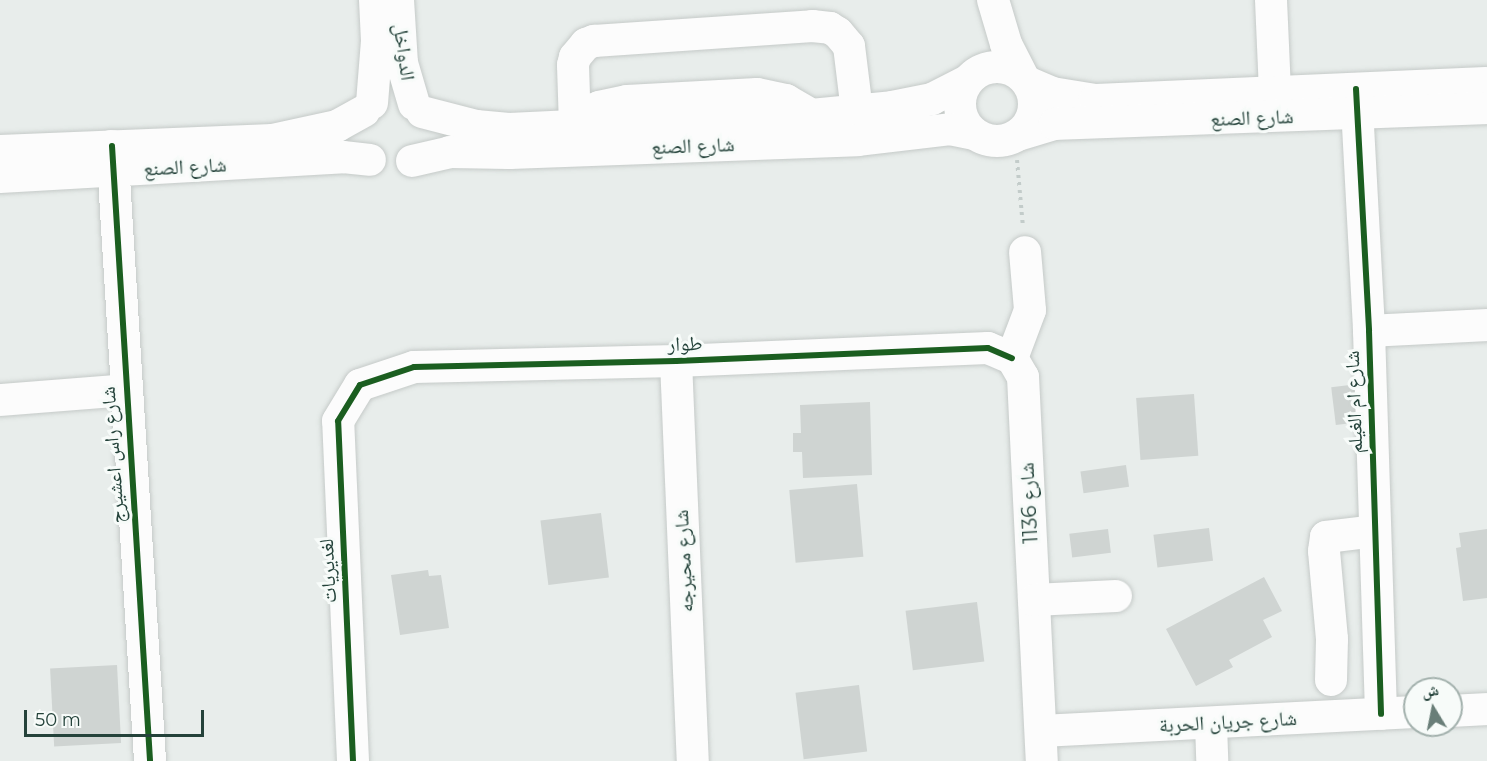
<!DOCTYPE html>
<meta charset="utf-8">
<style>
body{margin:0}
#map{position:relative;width:1487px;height:761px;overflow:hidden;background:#e8edeb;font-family:Montserrat,"Noto Naskh Arabic",sans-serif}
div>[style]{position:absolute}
.building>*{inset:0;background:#cfd4d2;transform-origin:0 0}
.path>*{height:4px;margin-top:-2px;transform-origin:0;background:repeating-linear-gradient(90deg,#c3ccca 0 3px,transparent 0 7.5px)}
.roads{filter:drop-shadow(0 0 2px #c5cac8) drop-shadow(0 0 2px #c5cac8)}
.minor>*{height:32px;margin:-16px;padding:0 16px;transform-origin:16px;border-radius:16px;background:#fcfcfc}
.minor>.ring{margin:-16px;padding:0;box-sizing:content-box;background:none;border:32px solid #fcfcfc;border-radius:50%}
.cycleway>*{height:6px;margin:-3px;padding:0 3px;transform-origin:3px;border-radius:3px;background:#1b5e20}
span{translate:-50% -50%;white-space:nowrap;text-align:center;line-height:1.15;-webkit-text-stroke:6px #f7fbf9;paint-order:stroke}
.street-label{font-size:20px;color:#24423a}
.north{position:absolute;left:1403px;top:677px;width:60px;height:60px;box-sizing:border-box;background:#f7fbf9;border:2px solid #a3b1ad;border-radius:50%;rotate:350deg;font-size:16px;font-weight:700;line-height:24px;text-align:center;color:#24423a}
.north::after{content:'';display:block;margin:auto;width:21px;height:27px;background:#697e78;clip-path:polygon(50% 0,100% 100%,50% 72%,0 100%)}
.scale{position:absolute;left:24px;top:710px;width:180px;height:27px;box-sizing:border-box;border:3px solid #24423a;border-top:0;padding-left:8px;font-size:18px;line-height:21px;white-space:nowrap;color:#24423a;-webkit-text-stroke:4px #f7fbf9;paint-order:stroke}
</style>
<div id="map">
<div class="building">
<i style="left:1358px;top:384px;width:38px;height:27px;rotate:83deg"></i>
<i style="left:1194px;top:394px;width:62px;height:58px;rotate:86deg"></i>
<i style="clip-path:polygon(870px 402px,872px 475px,803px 478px,802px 452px,793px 452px,793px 433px,801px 433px,800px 405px)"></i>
<i style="left:1126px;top:465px;width:22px;height:46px;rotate:82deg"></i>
<i style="left:857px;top:484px;width:73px;height:68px;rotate:85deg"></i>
<i style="left:601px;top:513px;width:65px;height:61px;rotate:83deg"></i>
<i style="left:1209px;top:528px;width:33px;height:56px;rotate:83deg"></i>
<i style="left:1108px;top:529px;width:24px;height:39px;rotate:83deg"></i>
<i style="clip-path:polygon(1487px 529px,1487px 598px,1463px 601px,1456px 548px,1461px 547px,1459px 533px)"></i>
<i style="clip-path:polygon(428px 570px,429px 576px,441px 575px,449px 628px,400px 635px,391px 575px)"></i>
<i style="clip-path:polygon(1264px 577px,1282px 611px,1263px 620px,1272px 637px,1229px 660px,1233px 667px,1196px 686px,1166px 629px)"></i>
<i style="left:977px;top:602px;width:60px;height:72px;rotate:83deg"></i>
<i style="left:117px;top:665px;width:78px;height:67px;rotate:87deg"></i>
<i style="left:859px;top:685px;width:67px;height:64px;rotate:83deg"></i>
</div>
<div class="path">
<i style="left:1017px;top:160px;width:67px;rotate:84.9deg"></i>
</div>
<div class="roads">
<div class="minor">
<i style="left:398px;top:0;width:63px;rotate:86.4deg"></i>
<i style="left:402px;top:63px;width:43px;rotate:73.7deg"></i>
<i style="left:993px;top:0;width:46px;rotate:73.5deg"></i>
<i style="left:1006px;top:44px;width:34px;rotate:63deg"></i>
<i style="left:1271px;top:0;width:92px;rotate:87.5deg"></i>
<i class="ring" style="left:960px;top:67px;width:42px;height:42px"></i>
<i style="left:1029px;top:83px;width:25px;rotate:23deg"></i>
<i style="left:1052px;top:93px;width:44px;rotate:9.2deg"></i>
<i style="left:1095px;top:100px;width:392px;rotate:-2.5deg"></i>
<i style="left:1356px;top:89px;width:242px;rotate:86.9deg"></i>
<i style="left:1369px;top:331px;width:383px;rotate:88.2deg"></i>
<i style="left:372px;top:103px;width:62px;rotate:-85.4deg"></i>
<i style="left:377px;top:41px;width:41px;rotate:-92.8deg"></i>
<i style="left:422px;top:112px;width:56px;rotate:14.5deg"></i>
<i style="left:476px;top:126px;width:33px;rotate:5deg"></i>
<i style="left:509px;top:129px;width:302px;rotate:-2.7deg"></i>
<i style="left:811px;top:115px;width:81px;rotate:-5.6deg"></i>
<i style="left:892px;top:107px;width:41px;rotate:-11.3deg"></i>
<i style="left:932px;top:99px;width:39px;rotate:-27deg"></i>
<i style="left:582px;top:114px;width:18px;rotate:-22deg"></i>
<i style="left:599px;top:107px;width:29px;rotate:-12deg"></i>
<i style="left:627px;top:101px;width:130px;rotate:-3.1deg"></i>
<i style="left:757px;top:94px;width:30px;rotate:12deg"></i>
<i style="left:786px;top:100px;width:22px;rotate:30deg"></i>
<i style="left:575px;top:126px;width:61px;rotate:-91.9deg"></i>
<i style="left:573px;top:65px;width:8px;rotate:-76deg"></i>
<i style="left:575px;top:57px;width:17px;rotate:-50deg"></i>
<i style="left:586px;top:44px;width:9px;rotate:-21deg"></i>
<i style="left:594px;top:41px;width:219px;rotate:-3.9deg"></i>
<i style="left:812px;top:26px;width:18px;rotate:6deg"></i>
<i style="left:830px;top:28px;width:9px;rotate:32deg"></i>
<i style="left:838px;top:33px;width:17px;rotate:50deg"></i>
<i style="left:849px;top:46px;width:65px;rotate:83deg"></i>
<i style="left:1018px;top:135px;width:39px;rotate:-17deg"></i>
<i style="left:1055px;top:124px;width:432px;rotate:-2.1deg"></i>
<i style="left:112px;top:146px;width:616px;rotate:86.46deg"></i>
<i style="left:0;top:151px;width:273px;rotate:-2.3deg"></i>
<i style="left:273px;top:140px;width:66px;rotate:-12.3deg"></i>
<i style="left:337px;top:126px;width:31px;rotate:-29deg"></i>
<i style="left:412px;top:161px;width:39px;rotate:-13deg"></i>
<i style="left:450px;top:152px;width:60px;rotate:1deg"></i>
<i style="left:510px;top:153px;width:347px;rotate:-2.1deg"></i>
<i style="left:857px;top:140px;width:94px;rotate:-6.7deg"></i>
<i style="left:950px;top:129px;width:25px;rotate:12deg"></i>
<i style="left:0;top:177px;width:344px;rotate:-3.3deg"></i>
<i style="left:343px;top:157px;width:27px;rotate:6deg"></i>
<i style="left:1369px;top:331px;width:118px;rotate:-2.9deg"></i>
<i style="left:1012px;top:358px;width:22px;rotate:60deg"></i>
<i style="left:1023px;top:377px;width:384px;rotate:87.2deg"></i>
<i style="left:1012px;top:358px;width:51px;rotate:-69.4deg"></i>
<i style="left:1030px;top:310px;width:58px;rotate:-94.9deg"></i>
<i style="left:676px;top:361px;width:400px;rotate:87.6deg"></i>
<i style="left:0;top:400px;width:126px;rotate:-4.5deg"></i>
<i style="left:1034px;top:600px;width:82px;rotate:-2.8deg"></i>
<i style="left:1331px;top:680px;width:41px;rotate:-88.6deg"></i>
<i style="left:1332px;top:639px;width:88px;rotate:-95.2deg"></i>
<i style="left:1324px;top:551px;width:14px;rotate:-82deg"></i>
<i style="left:1326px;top:537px;width:49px;rotate:-7deg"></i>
<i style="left:1451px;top:711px;width:36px;rotate:-3deg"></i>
<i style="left:1211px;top:724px;width:37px;rotate:88deg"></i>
<i style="left:1041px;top:731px;width:374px;rotate:-2.9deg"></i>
<i style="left:353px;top:761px;width:340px;rotate:-92.5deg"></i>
<i style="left:338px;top:421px;width:42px;rotate:-58.6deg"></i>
<i style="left:360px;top:385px;width:57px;rotate:-18.4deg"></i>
<i style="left:414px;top:367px;width:262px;rotate:-1.3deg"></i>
<i style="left:676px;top:361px;width:312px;rotate:-2.4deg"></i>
<i style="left:988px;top:348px;width:26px;rotate:23deg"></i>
</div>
</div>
<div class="cycleway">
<i style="left:1356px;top:89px;width:242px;rotate:86.9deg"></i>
<i style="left:1369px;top:331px;width:383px;rotate:88.2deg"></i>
<i style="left:112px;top:146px;width:616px;rotate:86.46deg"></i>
<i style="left:353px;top:761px;width:340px;rotate:-92.5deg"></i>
<i style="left:338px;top:421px;width:42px;rotate:-58.6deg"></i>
<i style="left:360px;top:385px;width:57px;rotate:-18.4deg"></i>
<i style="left:414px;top:367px;width:262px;rotate:-1.3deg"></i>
<i style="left:676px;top:361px;width:312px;rotate:-2.4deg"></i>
<i style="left:988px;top:348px;width:26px;rotate:23deg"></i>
</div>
<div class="street-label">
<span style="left:404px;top:52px;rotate:82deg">الدواخل</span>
<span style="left:1252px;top:118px;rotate:-2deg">شارع الصنع</span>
<span style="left:693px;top:146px;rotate:-2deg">شارع الصنع</span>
<span style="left:185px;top:167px;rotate:-3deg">شارع الصنع</span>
<span style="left:685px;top:344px;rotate:-2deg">طوار</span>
<span style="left:1354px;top:402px;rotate:-92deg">شارع ام الغيلم</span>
<span style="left:113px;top:455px;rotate:-94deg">شارع راس اعشيرج</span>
<span style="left:1029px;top:503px;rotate:-93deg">شارع 1136</span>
<span style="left:684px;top:561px;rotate:-93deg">شارع محيرجه</span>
<span style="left:328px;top:571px;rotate:-93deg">لغديريات</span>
<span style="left:1228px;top:722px;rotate:-3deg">شارع جريان الحربة</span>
</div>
<div class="north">ش</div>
<div class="scale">50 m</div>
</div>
